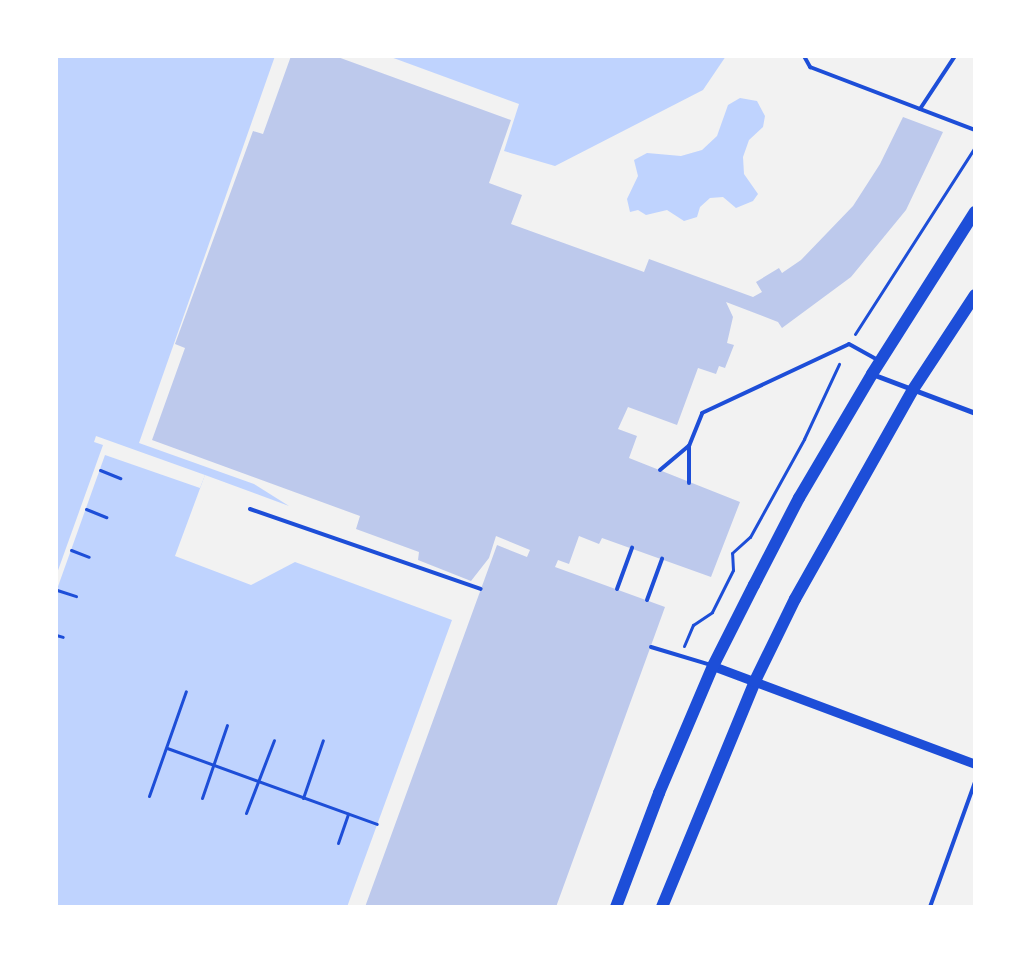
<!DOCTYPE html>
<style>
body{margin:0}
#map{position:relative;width:1031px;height:963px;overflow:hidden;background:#f2f2f2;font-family:Rubik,sans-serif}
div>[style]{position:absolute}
.water>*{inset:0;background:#bfd3fe}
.pier>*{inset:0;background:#f2f2f2}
.building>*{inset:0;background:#bdc9ec}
.path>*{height:3px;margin:-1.5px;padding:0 1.5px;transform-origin:1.5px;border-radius:1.5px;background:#1d4ed8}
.service>*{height:4px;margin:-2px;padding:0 2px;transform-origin:2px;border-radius:2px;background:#1d4ed8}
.minor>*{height:5px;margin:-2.5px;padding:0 2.5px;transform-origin:2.5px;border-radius:2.5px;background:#1d4ed8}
.tertiary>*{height:9px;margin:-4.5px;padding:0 4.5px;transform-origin:4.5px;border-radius:4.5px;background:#1d4ed8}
.primary>*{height:12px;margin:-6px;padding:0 6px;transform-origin:6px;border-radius:6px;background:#1d4ed8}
span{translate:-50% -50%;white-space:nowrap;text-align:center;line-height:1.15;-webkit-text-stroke:4.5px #fff;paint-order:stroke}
.frame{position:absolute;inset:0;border:58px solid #fff;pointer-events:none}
</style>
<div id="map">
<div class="water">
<i style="clip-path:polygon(56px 56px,275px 56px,139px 443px,254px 484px,289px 506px,205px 475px,175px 556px,251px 585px,295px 562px,452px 620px,347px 907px,56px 907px)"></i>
<i style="clip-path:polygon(388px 56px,726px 56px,703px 90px,555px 166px,504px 151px,519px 104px)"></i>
<i style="clip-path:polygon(740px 98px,757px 101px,765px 116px,763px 127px,749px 140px,743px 157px,744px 174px,758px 194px,753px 201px,736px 208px,723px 197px,710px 198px,700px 207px,697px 217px,684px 221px,667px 210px,646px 215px,638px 210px,630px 212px,627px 199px,638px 176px,634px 160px,647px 153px,681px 156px,702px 150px,717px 136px,728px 105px)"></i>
</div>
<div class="pier">
<i style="clip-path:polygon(96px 436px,205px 475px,200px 488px,105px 455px,56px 592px,56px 576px,103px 445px,94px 442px)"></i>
</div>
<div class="building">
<i style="clip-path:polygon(291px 56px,335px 56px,511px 120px,489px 183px,522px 195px,511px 224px,644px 272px,649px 259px,753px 297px,762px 292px,756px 282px,779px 268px,782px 273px,801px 260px,853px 206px,880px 164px,903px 117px,943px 132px,906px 210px,851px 277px,782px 328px,778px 322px,726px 302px,733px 317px,727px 343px,734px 345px,725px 368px,719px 366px,716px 374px,698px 368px,677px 425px,628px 407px,618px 429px,637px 436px,629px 458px,740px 502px,711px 577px,602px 538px,599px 544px,579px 536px,569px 564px,558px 560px,555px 567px,665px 607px,556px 907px,365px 907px,497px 545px,527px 557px,530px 550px,496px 536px,489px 558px,471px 581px,418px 560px,419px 552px,356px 529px,360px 516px,152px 440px,185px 348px,175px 344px,253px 131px,263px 134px)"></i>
</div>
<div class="path">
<i style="left:855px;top:334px;width:222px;rotate:-57.3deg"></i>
<i style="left:100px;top:470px;width:22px;rotate:22deg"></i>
<i style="left:86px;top:509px;width:22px;rotate:22deg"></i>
<i style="left:71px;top:550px;width:19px;rotate:21deg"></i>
<i style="left:57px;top:590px;width:20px;rotate:18deg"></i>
<i style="left:56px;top:635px;width:7px;rotate:16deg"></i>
<i style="left:684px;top:646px;width:23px;rotate:-67deg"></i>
<i style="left:693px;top:625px;width:23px;rotate:-34deg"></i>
<i style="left:712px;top:612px;width:47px;rotate:-63.4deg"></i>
<i style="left:733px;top:570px;width:17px;rotate:-93deg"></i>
<i style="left:732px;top:553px;width:24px;rotate:-42deg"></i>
<i style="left:750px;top:537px;width:112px;rotate:-61.1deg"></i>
<i style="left:804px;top:439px;width:83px;rotate:-65deg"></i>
<i style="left:167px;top:748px;width:223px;rotate:19.9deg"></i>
<i style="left:149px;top:796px;width:111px;rotate:-70.6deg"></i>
<i style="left:202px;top:798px;width:77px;rotate:-71.1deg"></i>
<i style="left:303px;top:798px;width:61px;rotate:-71deg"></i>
<i style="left:246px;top:813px;width:78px;rotate:-69deg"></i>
<i style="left:338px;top:843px;width:31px;rotate:-71deg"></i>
</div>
<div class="service">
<i style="left:804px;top:56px;width:13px;rotate:61deg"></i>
<i style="left:810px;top:67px;width:177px;rotate:20.9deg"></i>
<i style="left:920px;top:109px;width:64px;rotate:-56.6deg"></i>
<i style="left:689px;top:446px;width:35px;rotate:-68deg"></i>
<i style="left:702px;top:413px;width:162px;rotate:-25.1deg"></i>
<i style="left:849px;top:344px;width:33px;rotate:29deg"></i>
<i style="left:660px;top:470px;width:38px;rotate:-40deg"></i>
<i style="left:689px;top:446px;width:37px;rotate:90deg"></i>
<i style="left:250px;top:509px;width:244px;rotate:19.1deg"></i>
<i style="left:617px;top:589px;width:44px;rotate:-69.9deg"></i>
<i style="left:647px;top:600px;width:44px;rotate:-69.9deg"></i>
<i style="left:651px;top:647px;width:63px;rotate:16.7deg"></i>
<i style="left:930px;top:907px;width:133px;rotate:-70.2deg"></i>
</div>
<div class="minor">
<i style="left:872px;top:374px;width:110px;rotate:20.7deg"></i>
</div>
<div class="tertiary">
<i style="left:713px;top:666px;width:280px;rotate:20.5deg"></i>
</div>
<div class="primary">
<i style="left:616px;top:907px;width:122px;rotate:-69.3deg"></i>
<i style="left:659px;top:793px;width:138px;rotate:-67deg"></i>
<i style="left:713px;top:666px;width:91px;rotate:-63.2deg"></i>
<i style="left:754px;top:585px;width:98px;rotate:-62.7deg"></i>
<i style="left:799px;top:498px;width:144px;rotate:-59.5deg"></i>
<i style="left:872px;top:374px;width:192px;rotate:-57.6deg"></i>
<i style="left:662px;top:907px;width:244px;rotate:-67.6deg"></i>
<i style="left:755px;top:681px;width:91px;rotate:-64deg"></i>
<i style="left:795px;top:599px;width:239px;rotate:-60.6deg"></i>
<i style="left:912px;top:391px;width:115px;rotate:-56.7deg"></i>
</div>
<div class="frame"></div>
</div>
